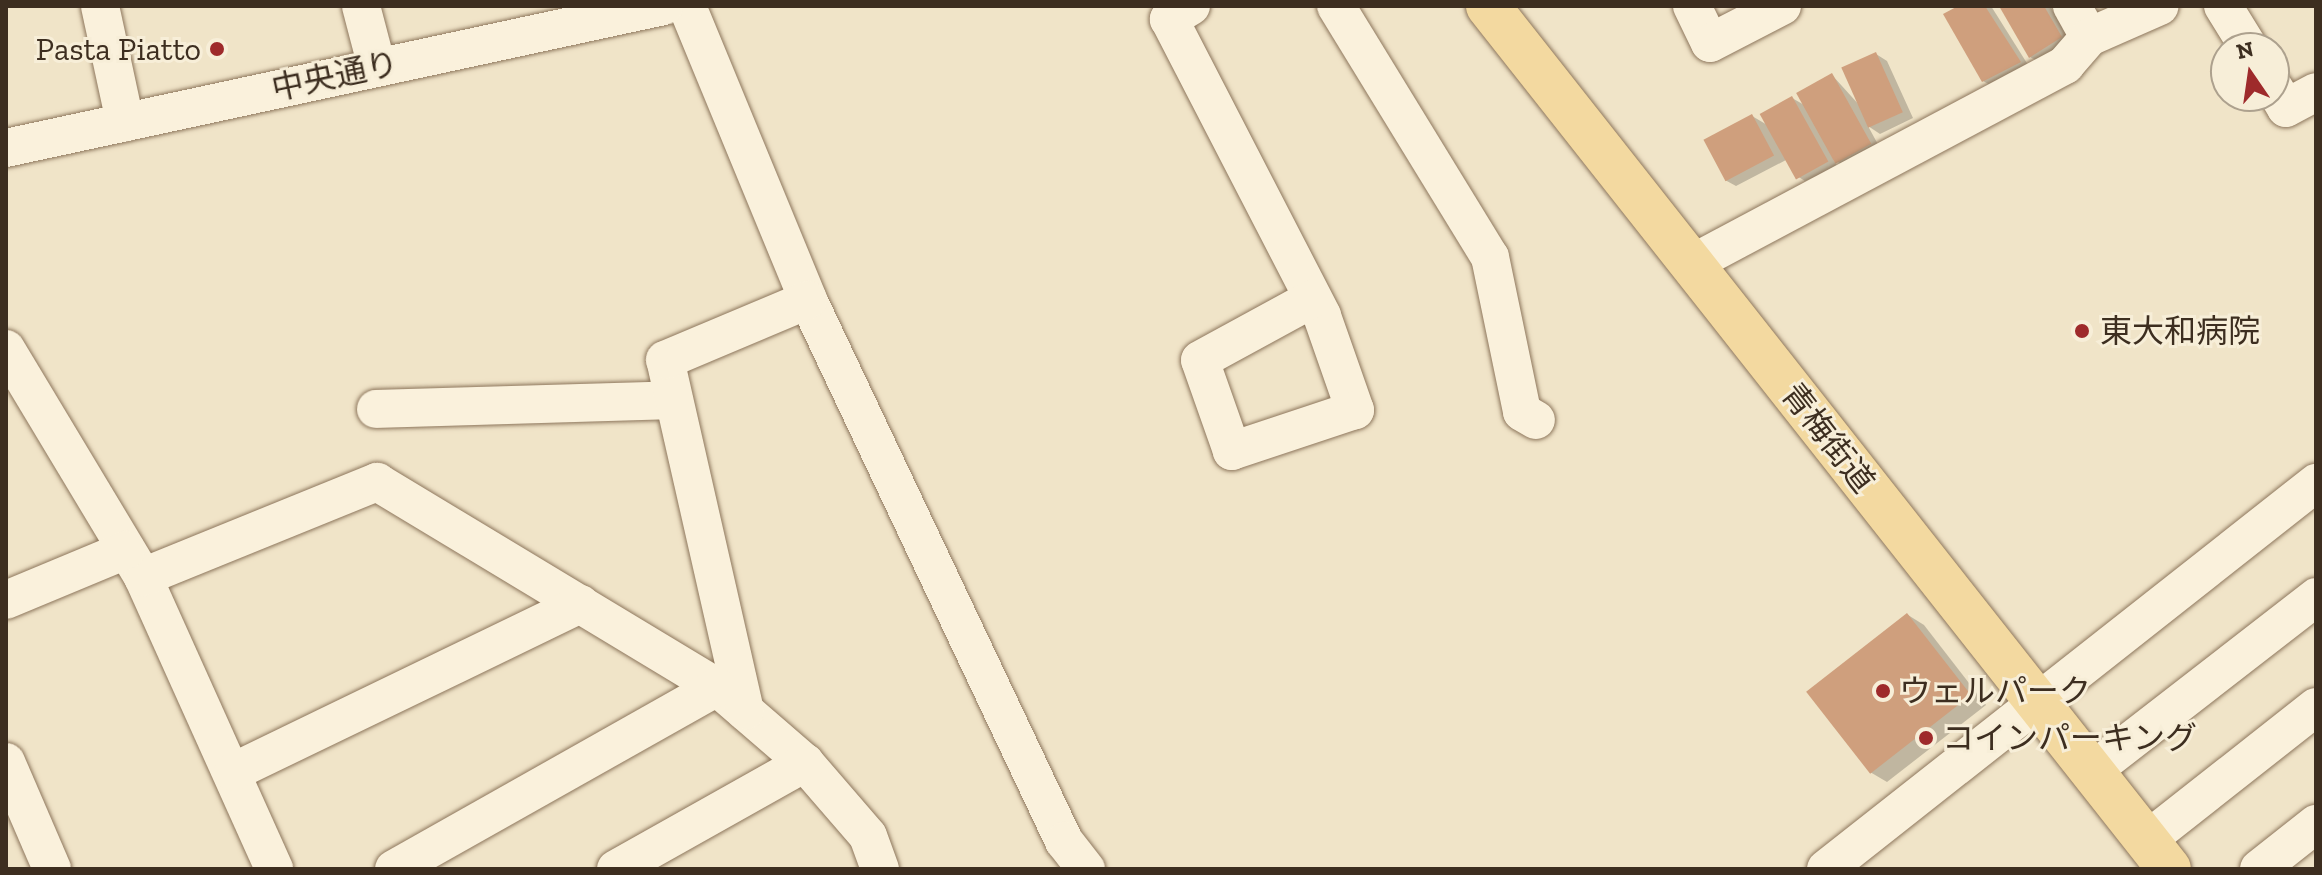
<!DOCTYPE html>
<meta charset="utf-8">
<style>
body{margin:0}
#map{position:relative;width:2322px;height:875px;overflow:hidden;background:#f0e4c8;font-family:"Zilla Slab","Noto Sans JP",serif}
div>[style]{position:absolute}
.shadow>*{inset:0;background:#0003}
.building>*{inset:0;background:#cf9f7d;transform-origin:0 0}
.roads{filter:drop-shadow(0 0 2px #8d765c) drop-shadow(0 0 2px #8d765c)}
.minor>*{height:38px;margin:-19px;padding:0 19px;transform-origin:19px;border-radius:19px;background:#faf1dc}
.major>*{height:44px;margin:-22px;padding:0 22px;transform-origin:22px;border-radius:22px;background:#f3d9a0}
.dots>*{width:22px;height:22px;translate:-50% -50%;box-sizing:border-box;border:4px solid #f7eed8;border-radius:50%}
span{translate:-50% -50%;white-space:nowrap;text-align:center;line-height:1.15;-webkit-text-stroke:6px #f7eed8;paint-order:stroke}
.poi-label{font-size:32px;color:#3d2e20}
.right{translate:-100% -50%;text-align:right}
.left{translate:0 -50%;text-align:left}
.street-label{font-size:32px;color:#3d2e20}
.frame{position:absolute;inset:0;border:8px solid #3d2e20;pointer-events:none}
.north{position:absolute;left:2210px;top:32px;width:80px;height:80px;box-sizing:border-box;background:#f7eed8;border:2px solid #ada18e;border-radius:50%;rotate:347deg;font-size:22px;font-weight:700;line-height:32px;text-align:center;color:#3d2e20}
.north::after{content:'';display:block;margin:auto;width:28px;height:36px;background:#9e2a2b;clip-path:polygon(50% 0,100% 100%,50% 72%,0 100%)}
</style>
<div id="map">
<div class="shadow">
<i style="clip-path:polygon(1963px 6px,1991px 6px,2030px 68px,1994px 87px,1983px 81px)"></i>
<i style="clip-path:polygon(2001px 6px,2050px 6px,2072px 44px,2041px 63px,2030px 57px)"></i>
<i style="clip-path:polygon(1876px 54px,1887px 61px,1913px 118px,1880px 134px,1868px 126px,1881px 150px,1846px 167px,1833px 159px,1838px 168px,1805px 181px,1794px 174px,1786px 160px,1736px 186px,1725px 180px,1752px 116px,1769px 126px,1792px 98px,1806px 106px,1832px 75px,1861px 107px)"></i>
<i style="clip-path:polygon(1908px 615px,1924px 625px,1986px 705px,1887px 782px,1870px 772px)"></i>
</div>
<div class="building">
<i style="clip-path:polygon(1958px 6px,1985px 6px,2021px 62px,1982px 82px,1943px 14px)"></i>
<i style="clip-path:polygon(1999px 6px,2044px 6px,2062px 37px,2029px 58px)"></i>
<i style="left:1876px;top:52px;width:66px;height:38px;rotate:66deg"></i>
<i style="left:1832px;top:73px;width:81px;height:41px;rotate:61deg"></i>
<i style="left:1792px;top:96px;width:75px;height:37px;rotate:61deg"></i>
<i style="left:1752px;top:114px;width:47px;height:55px;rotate:62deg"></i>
<i style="left:1907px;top:613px;width:104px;height:128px;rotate:52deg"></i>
</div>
<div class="roads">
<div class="minor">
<i style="left:100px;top:6px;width:119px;rotate:77.8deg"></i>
<i style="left:361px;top:6px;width:63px;rotate:75.3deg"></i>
<i style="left:687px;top:6px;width:318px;rotate:67.6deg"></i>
<i style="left:808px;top:300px;width:599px;rotate:64.68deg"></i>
<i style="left:1064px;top:841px;width:36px;rotate:52deg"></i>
<i style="left:1191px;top:6px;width:26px;rotate:149deg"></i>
<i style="left:1169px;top:19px;width:334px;rotate:62.7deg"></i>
<i style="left:1322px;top:316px;width:100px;rotate:70.7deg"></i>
<i style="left:1355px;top:410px;width:130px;rotate:161.6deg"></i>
<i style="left:1232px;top:451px;width:96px;rotate:-109.4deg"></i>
<i style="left:1200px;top:360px;width:128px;rotate:-28.6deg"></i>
<i style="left:1336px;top:6px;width:294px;rotate:58.5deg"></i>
<i style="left:1490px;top:257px;width:158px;rotate:78.3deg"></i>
<i style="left:1522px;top:412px;width:16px;rotate:30deg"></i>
<i style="left:1692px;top:6px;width:41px;rotate:64.1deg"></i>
<i style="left:1710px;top:43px;width:81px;rotate:-27.2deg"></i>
<i style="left:2072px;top:6px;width:35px;rotate:61deg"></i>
<i style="left:2223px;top:6px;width:49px;rotate:58.2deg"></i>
<i style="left:2274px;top:88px;width:23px;rotate:59deg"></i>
<i style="left:2286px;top:108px;width:34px;rotate:-28deg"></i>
<i style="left:6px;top:148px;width:673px;rotate:-12.18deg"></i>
<i style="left:1691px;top:264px;width:424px;rotate:-28deg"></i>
<i style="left:2065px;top:65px;width:37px;rotate:-49deg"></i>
<i style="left:2089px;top:37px;width:77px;rotate:-23.6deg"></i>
<i style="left:6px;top:349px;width:266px;rotate:59deg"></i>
<i style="left:143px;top:577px;width:320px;rotate:65.8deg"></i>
<i style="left:376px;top:409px;width:297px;rotate:-1.7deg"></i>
<i style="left:143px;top:577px;width:253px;rotate:-22.1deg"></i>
<i style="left:377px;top:482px;width:397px;rotate:31.1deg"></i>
<i style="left:717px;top:687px;width:116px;rotate:40.8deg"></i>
<i style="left:805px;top:763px;width:96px;rotate:49.2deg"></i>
<i style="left:868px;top:836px;width:35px;rotate:70deg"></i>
<i style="left:6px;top:600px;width:130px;rotate:-22.6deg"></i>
<i style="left:745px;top:711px;width:360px;rotate:-102.8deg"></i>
<i style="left:665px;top:360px;width:155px;rotate:-22.8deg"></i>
<i style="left:6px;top:762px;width:116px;rotate:66.7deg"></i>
<i style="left:2092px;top:771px;width:284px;rotate:-37.8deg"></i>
<i style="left:233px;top:772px;width:386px;rotate:-25.8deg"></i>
<i style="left:2147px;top:840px;width:215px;rotate:-38.2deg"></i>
<i style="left:394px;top:869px;width:371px;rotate:-29.4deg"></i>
<i style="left:616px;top:869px;width:217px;rotate:-29.3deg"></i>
<i style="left:1826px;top:869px;width:624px;rotate:-38.23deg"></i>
<i style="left:2259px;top:869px;width:73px;rotate:-38.3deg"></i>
</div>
<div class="major">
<i style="left:1488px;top:6px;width:1099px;rotate:51.72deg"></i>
</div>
</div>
<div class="dots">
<i style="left:217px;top:49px;background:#9e2a2b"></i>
<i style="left:2082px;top:331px;background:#9e2a2b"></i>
<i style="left:1883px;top:691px;background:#9e2a2b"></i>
<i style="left:1926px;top:738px;background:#9e2a2b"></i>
</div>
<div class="poi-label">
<span class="right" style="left:201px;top:49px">Pasta Piatto</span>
<span class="left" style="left:2100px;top:331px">東大和病院</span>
<span class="left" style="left:1899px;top:691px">ウェルパーク</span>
<span class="left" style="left:1942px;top:738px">コインパーキング</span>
</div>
<div class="street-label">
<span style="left:335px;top:76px;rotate:-12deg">中央通り</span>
<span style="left:1828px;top:438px;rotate:52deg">青梅街道</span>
</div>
<div class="frame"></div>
<div class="north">N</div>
</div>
